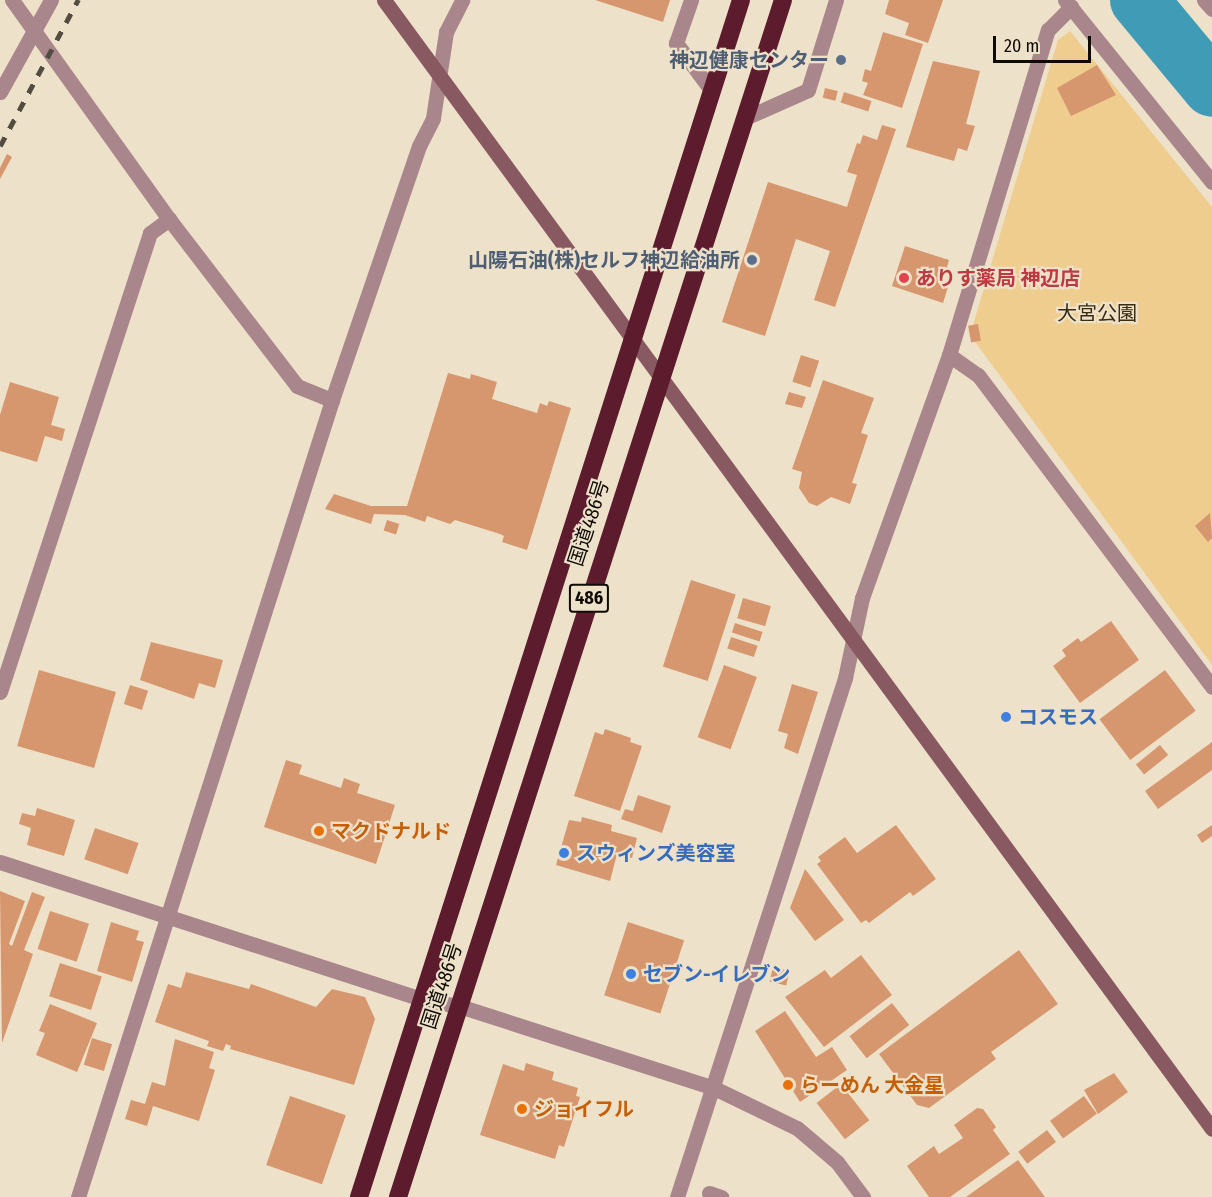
<!DOCTYPE html>
<meta charset="utf-8">
<style>
body{margin:0}
#map{position:relative;width:1212px;height:1197px;overflow:hidden;background:#eee1ca;font-family:"Fira Sans Condensed","Noto Sans JP",sans-serif}
div>[style]{position:absolute}
.green>*{inset:0;background:#eecd8f}
.river>*{height:58px;margin:-29px;padding:0 29px;transform-origin:29px;border-radius:29px;background:#409cb6}
.building>*{inset:0;background:#d6976e;transform-origin:0 0}
.lane>*{height:15px;margin:-7.5px;padding:0 7.5px;transform-origin:7.5px;border-radius:7.5px;background:#a8868b}
.street>*{height:15px;margin:-7.5px;padding:0 7.5px;transform-origin:7.5px;border-radius:7.5px;background:#a8868b}
.secondary>*{height:15px;margin:-7.5px;padding:0 7.5px;transform-origin:7.5px;border-radius:7.5px;background:#895962}
.highway>*{height:18px;margin:-9px;padding:0 9px;transform-origin:9px;border-radius:9px;background:#5c1c2d}
.rail>*{height:4.5px;margin-top:-2.25px;transform-origin:0;background:repeating-linear-gradient(90deg,#534c40 0 10px,transparent 0 20px)}
.dots>*{width:16px;height:16px;translate:-50% -50%;box-sizing:border-box;border:3px solid #eee1ca;border-radius:50%}
span{translate:-50% -50%;white-space:nowrap;text-align:center;line-height:1.15;-webkit-text-stroke:4.5px #eee1ca;paint-order:stroke}
.shield-label span{padding:2px 4px;background:#eee1ca;border:2px solid;border-radius:4px;-webkit-text-stroke-width:0}
.shield-label{font-size:18px;color:#0f0b04;font-weight:700}
.service-label{font-size:20px;color:#4e5e75;font-weight:700}
.right{translate:-100% -50%;text-align:right}
.health-label{font-size:20px;color:#be3a42;font-weight:700}
.left{translate:0 -50%;text-align:left}
.park-label{font-size:20px;color:#3a2c0e}
.street-label{font-size:20px;color:#0f0b04}
.shop-label{font-size:20px;color:#366cbe;font-weight:700}
.food-label{font-size:20px;color:#c56008;font-weight:700}
.scale{position:absolute;left:993px;top:36px;width:98px;height:27px;box-sizing:border-box;border:3px solid #0f0b04;border-top:0;padding-left:8px;font-size:18px;line-height:21px;white-space:nowrap;color:#0f0b04;-webkit-text-stroke:4px #eee1ca;paint-order:stroke}
</style>
<div id="map">
<div class="green">
<i style="clip-path:polygon(1070px 31px,1212px 207px,1212px 665px,970px 335px,1058px 40px)"></i>
</div>
<div class="river">
<i style="left:1139px;top:0;width:114px;rotate:50.3deg"></i>
</div>
<div class="building">
<i style="clip-path:polygon(595px 0,670px 0,663px 22px)"></i>
<i style="clip-path:polygon(889px 0,943px 0,928px 43px,905px 35px,909px 23px,885px 14px)"></i>
<i style="clip-path:polygon(883px 32px,923px 44px,902px 108px,863px 95px,868px 83px,862px 81px,865px 69px,871px 71px)"></i>
<i style="clip-path:polygon(933px 61px,980px 71px,966px 124px,975px 126px,967px 151px,958px 148px,954px 161px,906px 147px)"></i>
<i style="clip-path:polygon(1097px 65px,1116px 95px,1071px 116px,1057px 88px)"></i>
<i style="left:825px;top:88px;width:13px;height:10px;rotate:13deg"></i>
<i style="left:844px;top:92px;width:29px;height:11px;rotate:18deg"></i>
<i style="clip-path:polygon(882px 125px,896px 129px,835px 307px,814px 300px,830px 251px,796px 239px,765px 336px,722px 322px,768px 182px,847px 207px,857px 175px,847px 172px,857px 143px,860px 144px,863px 135px,877px 140px)"></i>
<i style="clip-path:polygon(7px 154px,12px 157px,0 179px,0 168px)"></i>
<i style="clip-path:polygon(905px 246px,949px 260px,942px 285px,948px 287px,943px 303px,892px 286px)"></i>
<i style="left:978px;top:324px;width:17px;height:10px;rotate:80deg"></i>
<i style="left:801px;top:355px;width:19px;height:28px;rotate:18deg"></i>
<i style="clip-path:polygon(448px 373px,470px 379px,471px 374px,497px 382px,492px 399px,537px 413px,540px 403px,547px 406px,549px 401px,571px 408px,527px 550px,502px 542px,504px 536px,500px 534px,455px 520px,450px 524px,427px 516px,425px 522px,405px 515px,374px 514px,371px 524px,325px 509px,334px 494px,371px 506px,407px 506px)"></i>
<i style="clip-path:polygon(823px 380px,874px 398px,861px 433px,868px 435px,852px 483px,857px 484px,850px 504px,831px 497px,817px 506px,809px 503px,799px 488px,802px 472px,792px 469px)"></i>
<i style="clip-path:polygon(10px 382px,59px 397px,51px 425px,65px 429px,62px 441px,45px 436px,37px 462px,0 451px,0 415px)"></i>
<i style="clip-path:polygon(789px 392px,806px 397px,802px 408px,785px 404px)"></i>
<i style="clip-path:polygon(1210px 513px,1212px 538px,1208px 542px,1195px 526px)"></i>
<i style="left:387px;top:520px;width:13px;height:11px;rotate:18deg"></i>
<i style="left:691px;top:580px;width:47px;height:91px;rotate:18deg"></i>
<i style="left:743px;top:598px;width:29px;height:21px;rotate:16deg"></i>
<i style="clip-path:polygon(1111px 621px,1139px 660px,1080px 703px,1053px 666px,1066px 656px,1062px 650px,1078px 638px,1081px 642px)"></i>
<i style="left:735px;top:623px;width:29px;height:10px;rotate:18deg"></i>
<i style="left:731px;top:637px;width:28px;height:12px;rotate:18deg"></i>
<i style="clip-path:polygon(151px 642px,223px 660px,215px 688px,199px 683px,194px 699px,140px 680px)"></i>
<i style="left:724px;top:665px;width:35px;height:77px;rotate:20deg"></i>
<i style="left:39px;top:670px;width:80px;height:79px;rotate:16deg"></i>
<i style="left:1165px;top:670px;width:51px;height:82px;rotate:53deg"></i>
<i style="clip-path:polygon(792px 684px,818px 692px,798px 754px,784px 748px,788px 734px,778px 731px)"></i>
<i style="left:130px;top:685px;width:19px;height:20px;rotate:18deg"></i>
<i style="clip-path:polygon(605px 729px,631px 738px,630px 742px,642px 746px,620px 811px,574px 796px,595px 732px,603px 735px)"></i>
<i style="clip-path:polygon(1212px 742px,1212px 770px,1158px 809px,1145px 791px)"></i>
<i style="left:1160px;top:745px;width:13px;height:31px;rotate:51deg"></i>
<i style="clip-path:polygon(286px 760px,302px 765px,299px 774px,341px 788px,344px 778px,360px 784px,357px 793px,395px 805px,376px 864px,264px 827px)"></i>
<i style="clip-path:polygon(638px 795px,671px 806px,662px 833px,621px 819px,625px 809px,633px 811px)"></i>
<i style="clip-path:polygon(37px 808px,75px 820px,64px 856px,27px 845px,31px 828px,19px 824px,22px 813px,35px 816px)"></i>
<i style="clip-path:polygon(582px 817px,612px 825px,611px 831px,637px 838px,632px 858px,617px 854px,610px 881px,556px 865px,569px 820px,581px 822px)"></i>
<i style="clip-path:polygon(896px 825px,936px 879px,913px 896px,910px 892px,869px 923px,866px 920px,861px 923px,817px 864px,821px 861px,818px 857px,845px 837px,857px 853px)"></i>
<i style="clip-path:polygon(1212px 825px,1212px 836px,1202px 843px,1197px 835px)"></i>
<i style="left:95px;top:828px;width:46px;height:33px;rotate:19deg"></i>
<i style="clip-path:polygon(805px 869px,844px 920px,815px 941px,790px 908px)"></i>
<i style="clip-path:polygon(0 891px,25px 901px,9px 944px,12px 946px,32px 892px,45px 897px,24px 950px,33px 954px,2px 1043px)"></i>
<i style="left:50px;top:911px;width:41px;height:40px;rotate:18deg"></i>
<i style="clip-path:polygon(111px 922px,139px 931px,136px 940px,144px 942px,132px 982px,97px 971px)"></i>
<i style="left:628px;top:922px;width:59px;height:77px;rotate:18deg"></i>
<i style="clip-path:polygon(1019px 950px,1058px 1004px,991px 1052px,996px 1059px,929px 1108px,917px 1105px,879px 1054px)"></i>
<i style="clip-path:polygon(861px 955px,892px 995px,824px 1047px,785px 997px,825px 970px,831px 978px)"></i>
<i style="left:60px;top:963px;width:44px;height:35px;rotate:18deg"></i>
<i style="left:773px;top:967px;width:17px;height:15px;rotate:13deg"></i>
<i style="clip-path:polygon(186px 972px,249px 989px,251px 984px,316px 1007px,332px 989px,365px 997px,375px 1019px,354px 1085px,230px 1049px,231px 1046px,226px 1044px,223px 1051px,207px 1046px,209px 1041px,155px 1022px,168px 984px,181px 988px)"></i>
<i style="left:892px;top:1003px;width:28px;height:54px;rotate:52deg"></i>
<i style="clip-path:polygon(50px 1004px,97px 1023px,77px 1072px,36px 1055px,45px 1033px,39px 1031px)"></i>
<i style="clip-path:polygon(785px 1011px,816px 1057px,832px 1047px,847px 1070px,800px 1102px,755px 1031px)"></i>
<i style="left:92px;top:1038px;width:21px;height:28px;rotate:17deg"></i>
<i style="clip-path:polygon(175px 1039px,214px 1052px,209px 1068px,215px 1070px,199px 1121px,153px 1106px,147px 1126px,125px 1119px,131px 1100px,145px 1104px,152px 1082px,165px 1086px)"></i>
<i style="clip-path:polygon(526px 1063px,554px 1072px,552px 1080px,578px 1088px,576px 1096px,580px 1097px,564px 1147px,559px 1145px,555px 1159px,480px 1135px,503px 1064px,524px 1071px)"></i>
<i style="clip-path:polygon(1114px 1073px,1128px 1092px,1098px 1114px,1084px 1090px)"></i>
<i style="left:841px;top:1084px;width:46px;height:31px;rotate:52deg"></i>
<i style="left:290px;top:1096px;width:59px;height:73px;rotate:19deg"></i>
<i style="left:1084px;top:1096px;width:22px;height:42px;rotate:54deg"></i>
<i style="clip-path:polygon(977px 1108px,983px 1109px,996px 1127px,993px 1130px,1010px 1154px,950px 1197px,929px 1197px,907px 1166px,934px 1146px,939px 1154px,963px 1138px,954px 1125px)"></i>
<i style="left:1047px;top:1130px;width:15px;height:36px;rotate:53deg"></i>
<i style="clip-path:polygon(1018px 1160px,1045px 1197px,966px 1197px)"></i>
</div>
<div class="lane">
<i style="left:709px;top:1193px;width:13px;rotate:18deg"></i>
</div>
<div class="street">
<i style="left:12px;top:0;width:269px;rotate:54.4deg"></i>
<i style="left:169px;top:219px;width:210px;rotate:52.5deg"></i>
<i style="left:297px;top:386px;width:38px;rotate:22deg"></i>
<i style="left:691px;top:0;width:46px;rotate:109.2deg"></i>
<i style="left:676px;top:43px;width:59px;rotate:53.3deg"></i>
<i style="left:1065px;top:0;width:234px;rotate:51.1deg"></i>
<i style="left:1204px;top:0;width:12px;rotate:48deg"></i>
<i style="left:0;top:92px;width:105px;rotate:-61deg"></i>
<i style="left:743px;top:119px;width:71px;rotate:-24deg"></i>
<i style="left:808px;top:90px;width:94px;rotate:-72.7deg"></i>
<i style="left:949px;top:355px;width:35px;rotate:35deg"></i>
<i style="left:978px;top:375px;width:390px;rotate:53.1deg"></i>
<i style="left:0;top:692px;width:483px;rotate:-71.9deg"></i>
<i style="left:150px;top:233px;width:24px;rotate:-36deg"></i>
<i style="left:0;top:862px;width:446px;rotate:18deg"></i>
<i style="left:424px;top:1000px;width:36px;rotate:10deg"></i>
<i style="left:459px;top:1006px;width:266px;rotate:17.8deg"></i>
<i style="left:712px;top:1087px;width:94px;rotate:25.8deg"></i>
<i style="left:797px;top:1128px;width:52px;rotate:40.4deg"></i>
<i style="left:837px;top:1162px;width:44px;rotate:53.4deg"></i>
<i style="left:78px;top:1197px;width:836px;rotate:-72.32deg"></i>
<i style="left:332px;top:400px;width:268px;rotate:-71.1deg"></i>
<i style="left:419px;top:146px;width:31px;rotate:-63deg"></i>
<i style="left:433px;top:118px;width:87px;rotate:-81.4deg"></i>
<i style="left:446px;top:32px;width:36px;rotate:-63deg"></i>
<i style="left:677px;top:1197px;width:546px;rotate:-72.06deg"></i>
<i style="left:845px;top:678px;width:82px;rotate:-78deg"></i>
<i style="left:862px;top:598px;width:258px;rotate:-70.3deg"></i>
<i style="left:949px;top:355px;width:340px;rotate:-73.1deg"></i>
<i style="left:1048px;top:30px;width:33px;rotate:-45deg"></i>
</div>
<div class="secondary">
<i style="left:384px;top:0;width:1400px;rotate:53.74deg"></i>
</div>
<div class="highway">
<i style="left:359px;top:1197px;width:1256px;rotate:-72.3deg"></i>
<i style="left:398px;top:1197px;width:1257px;rotate:-72.17deg"></i>
</div>
<div class="rail">
<i style="left:0;top:146px;width:166px;rotate:-61.9deg"></i>
</div>
<div class="dots">
<i style="left:841px;top:60px;background:#5c6f8a"></i>
<i style="left:752px;top:260px;background:#5c6f8a"></i>
<i style="left:904px;top:278px;background:#e0444e"></i>
<i style="left:1006px;top:717px;background:#3f7fe0"></i>
<i style="left:319px;top:831px;background:#e8710a"></i>
<i style="left:564px;top:853px;background:#3f7fe0"></i>
<i style="left:631px;top:974px;background:#3f7fe0"></i>
<i style="left:788px;top:1085px;background:#e8710a"></i>
<i style="left:522px;top:1109px;background:#e8710a"></i>
</div>
<div class="shield-label">
<span style="left:589px;top:598px">486</span>
</div>
<div class="service-label">
<span class="right" style="left:829px;top:60px">神辺健康センター</span>
<span class="right" style="left:740px;top:260px">山陽石油(株)セルフ神辺給油所</span>
</div>
<div class="health-label">
<span class="left" style="left:916px;top:278px">ありす薬局 神辺店</span>
</div>
<div class="park-label">
<span style="left:1097px;top:313px">大宮公園</span>
</div>
<div class="street-label">
<span style="left:589px;top:523px;rotate:-72deg">国道486号</span>
<span style="left:442px;top:986px;rotate:-72deg">国道486号</span>
</div>
<div class="shop-label">
<span class="left" style="left:1018px;top:717px">コスモス</span>
<span class="left" style="left:576px;top:853px">スウィンズ美容室</span>
<span class="left" style="left:643px;top:974px">セブン-イレブン</span>
</div>
<div class="food-label">
<span class="left" style="left:331px;top:831px">マクドナルド</span>
<span class="left" style="left:800px;top:1085px">らーめん 大金星</span>
<span class="left" style="left:534px;top:1109px">ジョイフル</span>
</div>
<div class="scale">20 m</div>
</div>
